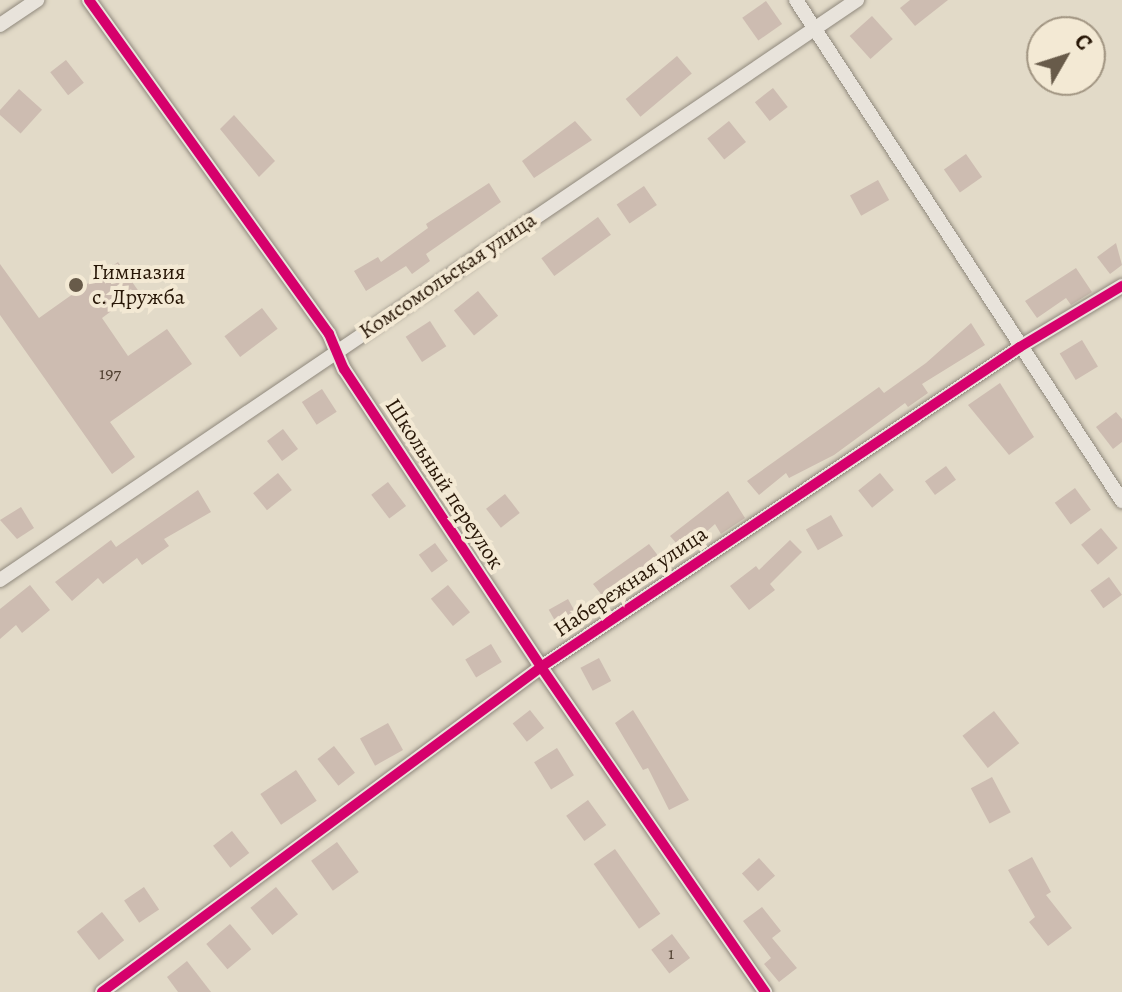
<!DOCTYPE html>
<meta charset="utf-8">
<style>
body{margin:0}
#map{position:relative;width:1122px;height:992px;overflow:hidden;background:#e2dac8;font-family:Alegreya,serif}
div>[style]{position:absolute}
.building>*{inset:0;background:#cdbcb1;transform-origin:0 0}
.roads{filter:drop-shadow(0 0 2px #90897d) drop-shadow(0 0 2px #90897d)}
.street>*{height:14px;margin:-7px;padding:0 7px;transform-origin:7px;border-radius:7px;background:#e8e3db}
.cycleway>*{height:10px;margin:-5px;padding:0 5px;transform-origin:5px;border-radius:5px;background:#d6006c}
.dots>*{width:22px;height:22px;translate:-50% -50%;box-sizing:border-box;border:4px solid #f3e9d4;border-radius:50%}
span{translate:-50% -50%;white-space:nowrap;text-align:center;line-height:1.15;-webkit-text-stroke:8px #f3e9d4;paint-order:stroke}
.number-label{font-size:18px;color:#504031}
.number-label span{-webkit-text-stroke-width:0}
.poi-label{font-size:22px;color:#271606}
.left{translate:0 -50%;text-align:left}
.street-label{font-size:22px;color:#271606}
.north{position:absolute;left:1026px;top:16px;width:80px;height:80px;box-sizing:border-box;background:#f3e9d4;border:2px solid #a19582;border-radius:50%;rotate:51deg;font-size:22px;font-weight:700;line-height:32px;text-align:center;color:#271606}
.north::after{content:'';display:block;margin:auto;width:28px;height:36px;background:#685b4a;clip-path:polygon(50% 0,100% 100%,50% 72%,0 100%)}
</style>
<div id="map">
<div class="building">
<i style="clip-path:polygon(910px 0,948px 0,915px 26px,900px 8px)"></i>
<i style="left:766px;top:1px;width:28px;height:29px;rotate:55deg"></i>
<i style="left:872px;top:16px;width:31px;height:30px;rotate:48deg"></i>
<i style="left:677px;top:56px;width:23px;height:67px;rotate:50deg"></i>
<i style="left:66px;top:60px;width:29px;height:20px;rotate:52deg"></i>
<i style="left:773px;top:88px;width:24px;height:23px;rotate:52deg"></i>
<i style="left:19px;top:89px;width:31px;height:32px;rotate:42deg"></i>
<i style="clip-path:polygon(234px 115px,275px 161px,259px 177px,220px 129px)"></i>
<i style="clip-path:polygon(575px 121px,592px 140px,534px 178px,522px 161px)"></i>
<i style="left:729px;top:121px;width:27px;height:28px;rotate:51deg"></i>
<i style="left:966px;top:154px;width:28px;height:27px;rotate:55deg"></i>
<i style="left:878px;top:180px;width:23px;height:32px;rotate:61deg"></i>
<i style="clip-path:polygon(489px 183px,501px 202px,426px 254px,430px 261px,412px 274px,406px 266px,366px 291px,354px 271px,378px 257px,381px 262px,428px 228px,426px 224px)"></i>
<i style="left:644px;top:186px;width:23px;height:33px;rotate:56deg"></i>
<i style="left:598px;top:217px;width:22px;height:70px;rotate:54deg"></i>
<i style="clip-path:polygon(1116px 243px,1122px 265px,1110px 274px,1097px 257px)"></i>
<i style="clip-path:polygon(118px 262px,147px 303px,134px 312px,126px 300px,102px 318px,128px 356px,167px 329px,192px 364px,110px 422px,135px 457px,112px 474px,0 315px,0 264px,39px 318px)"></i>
<i style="clip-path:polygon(1076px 268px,1092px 292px,1071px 305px,1066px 298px,1037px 318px,1025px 301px)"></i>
<i style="left:478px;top:291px;width:32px;height:31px;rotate:51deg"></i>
<i style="left:262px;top:308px;width:26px;height:47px;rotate:53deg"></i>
<i style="left:430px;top:321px;width:30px;height:29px;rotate:57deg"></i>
<i style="clip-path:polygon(971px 323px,985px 345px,922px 384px,928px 393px,908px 407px,905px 403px,834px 455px,789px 478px,786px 473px,759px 495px,747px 481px,879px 387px,884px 393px,926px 363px)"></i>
<i style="left:1082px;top:340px;width:31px;height:26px;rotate:59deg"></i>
<i style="clip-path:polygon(1000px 383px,1034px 437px,1009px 455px,968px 405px)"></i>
<i style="left:322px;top:389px;width:27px;height:24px;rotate:57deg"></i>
<i style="clip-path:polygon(1116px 412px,1122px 419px,1122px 442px,1113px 449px,1096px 427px)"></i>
<i style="left:283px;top:429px;width:25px;height:20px;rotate:53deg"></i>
<i style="left:946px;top:466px;width:17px;height:26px;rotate:54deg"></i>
<i style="left:278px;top:473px;width:22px;height:32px;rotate:51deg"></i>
<i style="left:880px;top:473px;width:22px;height:28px;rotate:51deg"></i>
<i style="left:388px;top:482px;width:30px;height:21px;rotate:53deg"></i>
<i style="left:1075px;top:488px;width:27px;height:25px;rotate:54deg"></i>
<i style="clip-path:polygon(198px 490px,211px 512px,164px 539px,169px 546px,142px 565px,137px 558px,103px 584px,98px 578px,72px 601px,55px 582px,111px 540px,116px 547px)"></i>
<i style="clip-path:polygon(728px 491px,745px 518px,721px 534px,715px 524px,684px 552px,670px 536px)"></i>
<i style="left:505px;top:494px;width:24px;height:24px;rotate:52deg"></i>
<i style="clip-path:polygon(21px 507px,34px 528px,17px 539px,0 520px)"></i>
<i style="left:831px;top:515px;width:24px;height:29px;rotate:60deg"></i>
<i style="left:1101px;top:528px;width:26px;height:26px;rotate:50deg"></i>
<i style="clip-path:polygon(790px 540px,802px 552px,770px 584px,775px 590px,749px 610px,730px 586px,756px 566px,759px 570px)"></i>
<i style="left:435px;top:543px;width:22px;height:20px;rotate:54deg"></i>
<i style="clip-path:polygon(649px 544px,663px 562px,643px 577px,638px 571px,604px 598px,593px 584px)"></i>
<i style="left:1109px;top:577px;width:22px;height:23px;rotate:54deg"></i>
<i style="clip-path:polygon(30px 585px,50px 610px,22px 633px,16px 625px,0 639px,0 609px)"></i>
<i style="left:448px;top:585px;width:35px;height:22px;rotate:51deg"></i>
<i style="left:568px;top:599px;width:23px;height:22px;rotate:61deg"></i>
<i style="left:491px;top:644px;width:21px;height:30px;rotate:59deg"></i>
<i style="left:599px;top:658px;width:26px;height:21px;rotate:62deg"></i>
<i style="left:530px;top:710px;width:23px;height:22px;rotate:52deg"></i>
<i style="clip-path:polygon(633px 710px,689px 800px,669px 810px,648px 768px,643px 770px,615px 723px)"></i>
<i style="left:994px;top:711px;width:41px;height:40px;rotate:52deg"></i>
<i style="left:388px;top:723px;width:31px;height:32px;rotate:61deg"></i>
<i style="left:334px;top:746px;width:34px;height:21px;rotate:52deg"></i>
<i style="left:557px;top:748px;width:32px;height:27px;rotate:58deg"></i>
<i style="left:296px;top:770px;width:37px;height:43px;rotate:56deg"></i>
<i style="left:992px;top:777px;width:40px;height:24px;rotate:62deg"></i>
<i style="left:588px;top:800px;width:31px;height:27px;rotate:54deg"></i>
<i style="left:232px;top:831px;width:28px;height:24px;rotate:52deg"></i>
<i style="left:337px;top:842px;width:37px;height:32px;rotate:54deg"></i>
<i style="left:615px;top:849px;width:79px;height:26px;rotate:55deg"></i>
<i style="clip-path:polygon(1032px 857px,1051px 892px,1046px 895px,1072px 928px,1048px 946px,1029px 922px,1035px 917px,1008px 870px)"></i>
<i style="left:759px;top:858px;width:24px;height:23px;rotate:48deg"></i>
<i style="left:144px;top:887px;width:27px;height:24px;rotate:56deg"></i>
<i style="left:276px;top:887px;width:35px;height:33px;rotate:51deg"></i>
<i style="clip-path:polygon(762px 907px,781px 931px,772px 938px,797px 968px,779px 982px,764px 964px,771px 958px,743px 921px)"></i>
<i style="left:102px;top:912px;width:36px;height:32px;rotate:52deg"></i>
<i style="left:230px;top:924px;width:33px;height:31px;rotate:50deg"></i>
<i style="left:672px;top:934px;width:30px;height:26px;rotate:53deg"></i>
<i style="clip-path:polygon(187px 961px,211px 992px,178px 992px,167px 977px)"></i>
</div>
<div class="roads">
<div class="street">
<i style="left:89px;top:0;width:411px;rotate:54.3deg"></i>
<i style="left:329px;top:334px;width:38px;rotate:67deg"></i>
<i style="left:344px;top:369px;width:357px;rotate:56.5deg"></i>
<i style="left:541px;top:667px;width:395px;rotate:55.4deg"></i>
<i style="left:796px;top:0;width:598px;rotate:56.95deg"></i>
<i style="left:0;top:25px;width:45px;rotate:-34deg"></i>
<i style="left:0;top:580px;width:1035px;rotate:-34.09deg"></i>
<i style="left:102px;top:992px;width:546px;rotate:-36.51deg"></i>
<i style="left:541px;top:667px;width:576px;rotate:-33.75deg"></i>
<i style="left:1020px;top:347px;width:119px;rotate:-30.9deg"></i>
</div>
</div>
<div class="cycleway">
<i style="left:89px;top:0;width:411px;rotate:54.3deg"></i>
<i style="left:329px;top:334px;width:38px;rotate:67deg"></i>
<i style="left:344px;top:369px;width:357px;rotate:56.5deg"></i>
<i style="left:541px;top:667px;width:395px;rotate:55.4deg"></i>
<i style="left:102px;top:992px;width:546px;rotate:-36.51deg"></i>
<i style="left:541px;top:667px;width:576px;rotate:-33.75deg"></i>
<i style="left:1020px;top:347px;width:119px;rotate:-30.9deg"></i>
</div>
<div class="dots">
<i style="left:76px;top:285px;background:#685b4a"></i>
</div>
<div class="number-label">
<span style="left:110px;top:373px">197</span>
<span style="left:671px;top:953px">1</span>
</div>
<div class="poi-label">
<span class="left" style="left:92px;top:285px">Гимназия<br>с. Дружба</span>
</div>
<div class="street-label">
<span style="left:448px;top:276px;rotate:-34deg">Комсомольская улица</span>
<span style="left:444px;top:484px;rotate:57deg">Школьный переулок</span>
<span style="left:631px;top:582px;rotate:-34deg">Набережная улица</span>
</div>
<div class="north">С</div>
</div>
